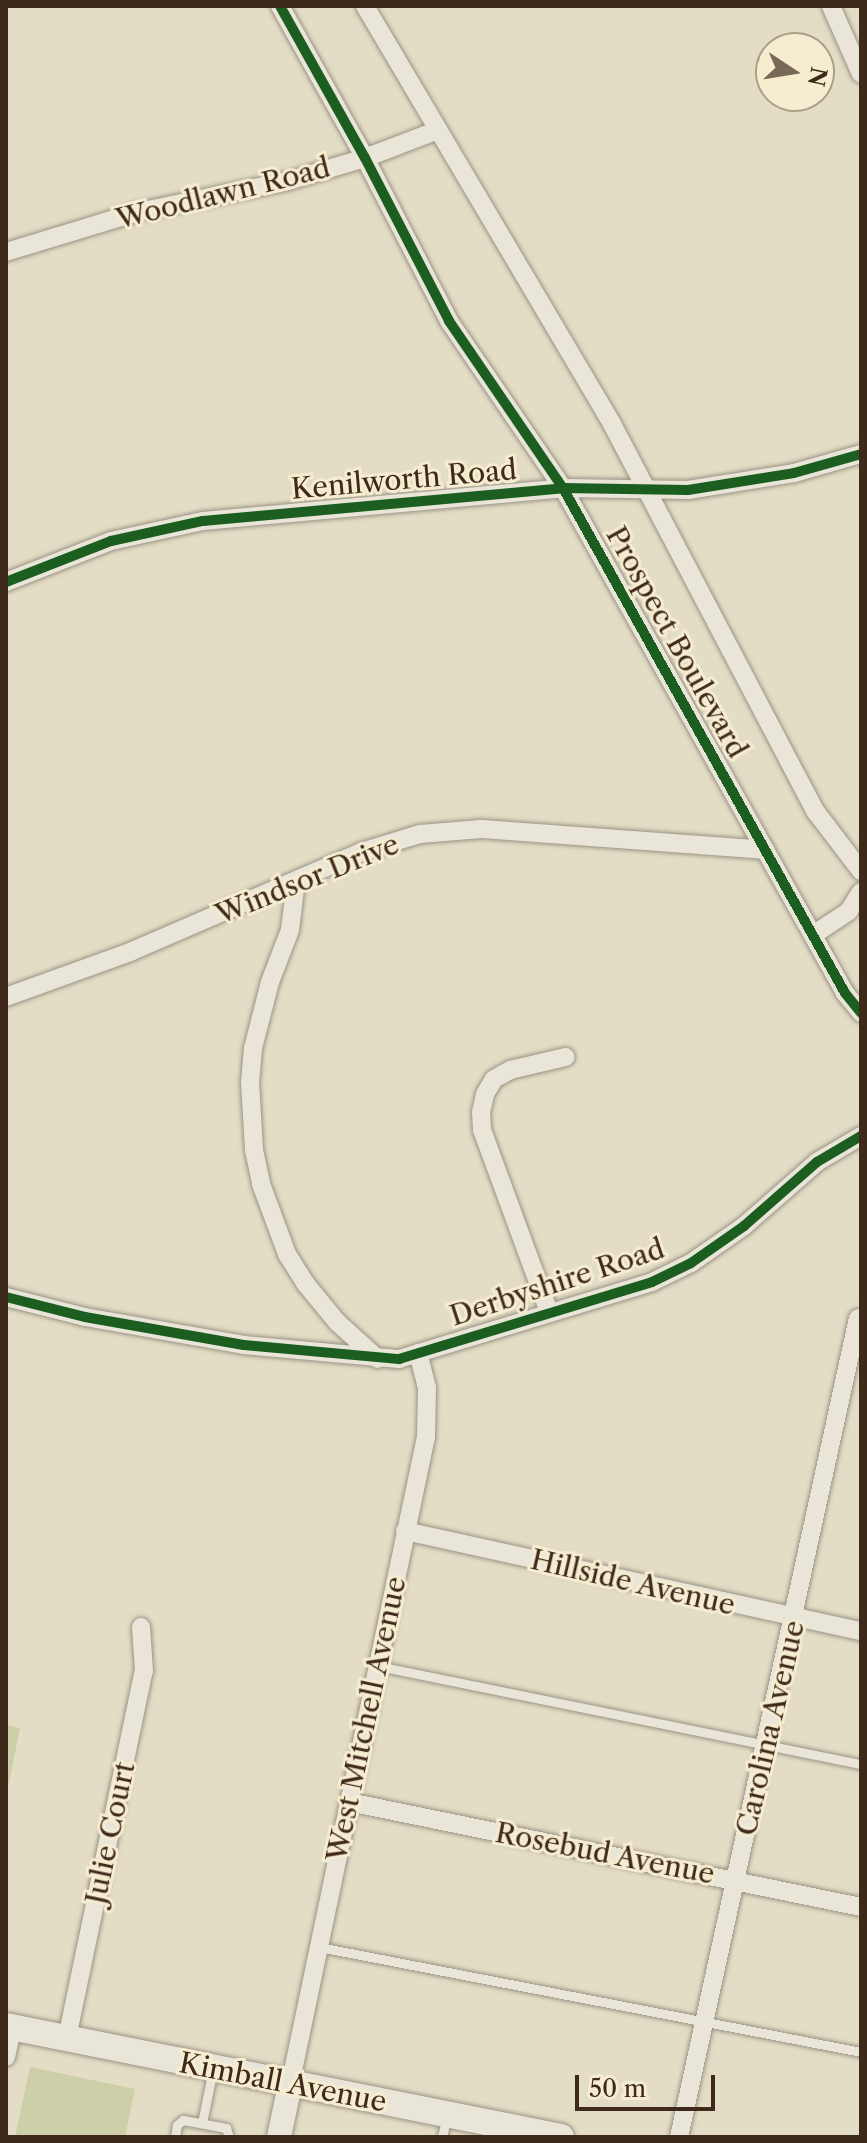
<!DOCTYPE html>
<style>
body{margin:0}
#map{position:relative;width:867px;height:2143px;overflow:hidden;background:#e4ddc5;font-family:"Libre Caslon Text",serif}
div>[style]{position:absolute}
.green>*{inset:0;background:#cccfa7}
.roads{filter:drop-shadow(0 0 2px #9a9384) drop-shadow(0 0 2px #9a9384)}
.service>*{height:9px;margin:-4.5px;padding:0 4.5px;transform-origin:4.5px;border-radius:4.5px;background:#e9e6d9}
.minor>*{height:18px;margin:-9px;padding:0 9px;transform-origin:9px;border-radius:9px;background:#e9e6d9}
.tertiary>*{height:24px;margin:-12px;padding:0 12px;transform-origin:12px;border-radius:12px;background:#e9e6d9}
.secondary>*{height:26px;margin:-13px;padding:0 13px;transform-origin:13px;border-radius:13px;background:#e9e6d9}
.cycleway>*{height:10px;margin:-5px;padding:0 5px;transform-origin:5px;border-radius:5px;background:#1b5e20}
span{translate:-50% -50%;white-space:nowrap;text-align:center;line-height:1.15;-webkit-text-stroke:6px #f6edd1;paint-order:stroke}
.street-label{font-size:28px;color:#3e291b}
.frame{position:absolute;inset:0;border:8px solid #3e291b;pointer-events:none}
.north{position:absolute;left:755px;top:32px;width:80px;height:80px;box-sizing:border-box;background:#f6edd1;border:2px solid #ac9f88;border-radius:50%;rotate:102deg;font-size:22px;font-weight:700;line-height:32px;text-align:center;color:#3e291b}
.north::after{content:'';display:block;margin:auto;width:28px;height:36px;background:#786856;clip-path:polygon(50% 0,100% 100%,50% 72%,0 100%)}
.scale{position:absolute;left:575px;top:2075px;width:140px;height:36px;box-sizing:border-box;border:4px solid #3e291b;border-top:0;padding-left:10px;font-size:24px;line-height:28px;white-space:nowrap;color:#3e291b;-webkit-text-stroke:6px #f6edd1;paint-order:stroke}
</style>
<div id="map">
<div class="green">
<i style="clip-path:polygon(6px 1725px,20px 1728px,6px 1798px)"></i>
<i style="clip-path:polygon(30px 2067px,135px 2089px,125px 2137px,15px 2137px)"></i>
</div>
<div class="roads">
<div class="service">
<i style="left:378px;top:1666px;width:493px;rotate:11.5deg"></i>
<i style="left:319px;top:1947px;width:552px;rotate:10.96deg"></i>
<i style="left:202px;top:2123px;width:55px;rotate:-78.5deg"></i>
<i style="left:175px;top:2137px;width:12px;rotate:-81deg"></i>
<i style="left:177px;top:2125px;width:8px;rotate:-40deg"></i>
<i style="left:183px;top:2120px;width:44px;rotate:10.5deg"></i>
<i style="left:226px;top:2128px;width:9px;rotate:72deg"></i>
<i style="left:442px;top:2137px;width:18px;rotate:-77deg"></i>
</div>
<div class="minor">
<i style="left:280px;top:6px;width:174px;rotate:60.8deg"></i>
<i style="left:365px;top:158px;width:183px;rotate:62.7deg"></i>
<i style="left:449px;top:321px;width:202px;rotate:55.7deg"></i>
<i style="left:563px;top:488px;width:578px;rotate:60.82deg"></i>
<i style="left:845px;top:993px;width:26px;rotate:51deg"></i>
<i style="left:365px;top:6px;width:486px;rotate:59.4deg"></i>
<i style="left:612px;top:424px;width:438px;rotate:62.3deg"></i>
<i style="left:816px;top:812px;width:74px;rotate:52.7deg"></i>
<i style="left:831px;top:6px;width:74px;rotate:66.2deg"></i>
<i style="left:6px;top:252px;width:138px;rotate:-16.9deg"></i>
<i style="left:138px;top:212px;width:153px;rotate:-11.7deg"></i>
<i style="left:288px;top:181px;width:80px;rotate:-16.6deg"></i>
<i style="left:365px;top:158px;width:78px;rotate:-21deg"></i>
<i style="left:6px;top:582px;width:113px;rotate:-21.3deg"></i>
<i style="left:111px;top:541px;width:94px;rotate:-12.3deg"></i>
<i style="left:203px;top:521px;width:362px;rotate:-5.2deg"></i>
<i style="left:563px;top:488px;width:125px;rotate:0.9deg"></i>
<i style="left:688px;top:490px;width:107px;rotate:-9.1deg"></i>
<i style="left:794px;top:473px;width:70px;rotate:-15.8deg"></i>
<i style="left:296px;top:881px;width:49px;rotate:97deg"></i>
<i style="left:290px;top:930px;width:56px;rotate:111deg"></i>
<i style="left:270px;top:982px;width:68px;rotate:104.4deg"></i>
<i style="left:253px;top:1048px;width:34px;rotate:95deg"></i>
<i style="left:250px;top:1082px;width:68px;rotate:86.6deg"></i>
<i style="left:254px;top:1150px;width:35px;rotate:78deg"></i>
<i style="left:261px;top:1184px;width:75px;rotate:69.6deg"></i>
<i style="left:287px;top:1254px;width:34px;rotate:58deg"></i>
<i style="left:305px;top:1283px;width:50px;rotate:50.6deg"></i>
<i style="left:337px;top:1322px;width:55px;rotate:42.1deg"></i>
<i style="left:813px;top:935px;width:43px;rotate:-33.7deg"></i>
<i style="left:849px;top:911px;width:22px;rotate:-58deg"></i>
<i style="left:6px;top:997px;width:132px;rotate:-19.9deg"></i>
<i style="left:130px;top:952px;width:252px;rotate:-23.4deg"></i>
<i style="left:361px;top:852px;width:62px;rotate:-17deg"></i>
<i style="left:420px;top:834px;width:61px;rotate:-4.7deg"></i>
<i style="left:481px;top:829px;width:285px;rotate:4.2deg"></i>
<i style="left:6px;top:1297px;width:81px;rotate:14.2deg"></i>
<i style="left:85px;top:1317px;width:161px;rotate:10deg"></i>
<i style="left:244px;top:1345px;width:156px;rotate:5.2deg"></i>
<i style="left:399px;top:1359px;width:264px;rotate:-16.9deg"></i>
<i style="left:652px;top:1282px;width:43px;rotate:-26deg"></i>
<i style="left:691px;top:1263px;width:65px;rotate:-34.9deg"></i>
<i style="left:744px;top:1226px;width:97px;rotate:-41.2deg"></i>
<i style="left:817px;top:1162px;width:51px;rotate:-30.6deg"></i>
<i style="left:549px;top:1312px;width:194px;rotate:-110.2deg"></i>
<i style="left:482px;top:1130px;width:18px;rotate:-93deg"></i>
<i style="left:481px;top:1112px;width:18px;rotate:-77deg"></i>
<i style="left:485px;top:1094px;width:17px;rotate:-59deg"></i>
<i style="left:494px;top:1079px;width:18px;rotate:-29deg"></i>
<i style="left:510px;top:1070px;width:57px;rotate:-13.1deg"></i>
<i style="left:405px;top:1531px;width:467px;rotate:12.4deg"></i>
<i style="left:349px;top:1802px;width:523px;rotate:11.59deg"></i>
<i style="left:67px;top:2038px;width:375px;rotate:-78.2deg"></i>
<i style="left:144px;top:1671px;width:44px;rotate:-93.9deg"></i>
<i style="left:6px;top:2057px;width:30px;rotate:-78deg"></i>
<i style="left:290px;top:2085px;width:662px;rotate:-78.15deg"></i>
<i style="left:426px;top:1437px;width:49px;rotate:-88.8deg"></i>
<i style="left:427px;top:1388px;width:36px;rotate:-104deg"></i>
<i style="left:679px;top:2137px;width:838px;rotate:-77.67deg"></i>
</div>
<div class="tertiary">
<i style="left:279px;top:2137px;width:53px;rotate:-78.1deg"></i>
</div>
<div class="secondary">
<i style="left:6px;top:2026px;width:566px;rotate:11.31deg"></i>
</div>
</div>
<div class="cycleway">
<i style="left:280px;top:6px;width:174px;rotate:60.8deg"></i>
<i style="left:365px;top:158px;width:183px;rotate:62.7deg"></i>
<i style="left:449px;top:321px;width:202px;rotate:55.7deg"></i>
<i style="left:563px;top:488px;width:578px;rotate:60.82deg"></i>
<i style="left:845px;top:993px;width:26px;rotate:51deg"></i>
<i style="left:6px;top:582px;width:113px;rotate:-21.3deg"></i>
<i style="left:111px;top:541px;width:94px;rotate:-12.3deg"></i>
<i style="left:203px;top:521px;width:362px;rotate:-5.2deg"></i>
<i style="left:563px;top:488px;width:125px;rotate:0.9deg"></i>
<i style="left:688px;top:490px;width:107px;rotate:-9.1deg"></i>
<i style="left:794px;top:473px;width:70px;rotate:-15.8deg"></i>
<i style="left:6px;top:1297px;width:81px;rotate:14.2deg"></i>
<i style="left:85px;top:1317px;width:161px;rotate:10deg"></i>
<i style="left:244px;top:1345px;width:156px;rotate:5.2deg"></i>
<i style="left:399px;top:1359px;width:264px;rotate:-16.9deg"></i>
<i style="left:652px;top:1282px;width:43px;rotate:-26deg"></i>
<i style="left:691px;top:1263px;width:65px;rotate:-34.9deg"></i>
<i style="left:744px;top:1226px;width:97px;rotate:-41.2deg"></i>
<i style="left:817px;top:1162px;width:51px;rotate:-30.6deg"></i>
</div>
<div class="street-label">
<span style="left:223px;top:193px;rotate:-14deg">Woodlawn Road</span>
<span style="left:404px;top:479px;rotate:-5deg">Kenilworth Road</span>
<span style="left:677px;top:642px;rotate:61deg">Prospect Boulevard</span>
<span style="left:307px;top:879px;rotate:-22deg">Windsor Drive</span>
<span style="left:557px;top:1282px;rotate:-18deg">Derbyshire Road</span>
<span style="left:633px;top:1582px;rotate:13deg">Hillside Avenue</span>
<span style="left:366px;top:1719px;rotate:-78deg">West Mitchell Avenue</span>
<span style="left:770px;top:1728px;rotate:-77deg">Carolina Avenue</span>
<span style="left:110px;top:1833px;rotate:-78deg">Julie Court</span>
<span style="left:605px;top:1853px;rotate:11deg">Rosebud Avenue</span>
<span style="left:283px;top:2082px;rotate:11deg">Kimball Avenue</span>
</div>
<div class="frame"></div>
<div class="north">N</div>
<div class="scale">50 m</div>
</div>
